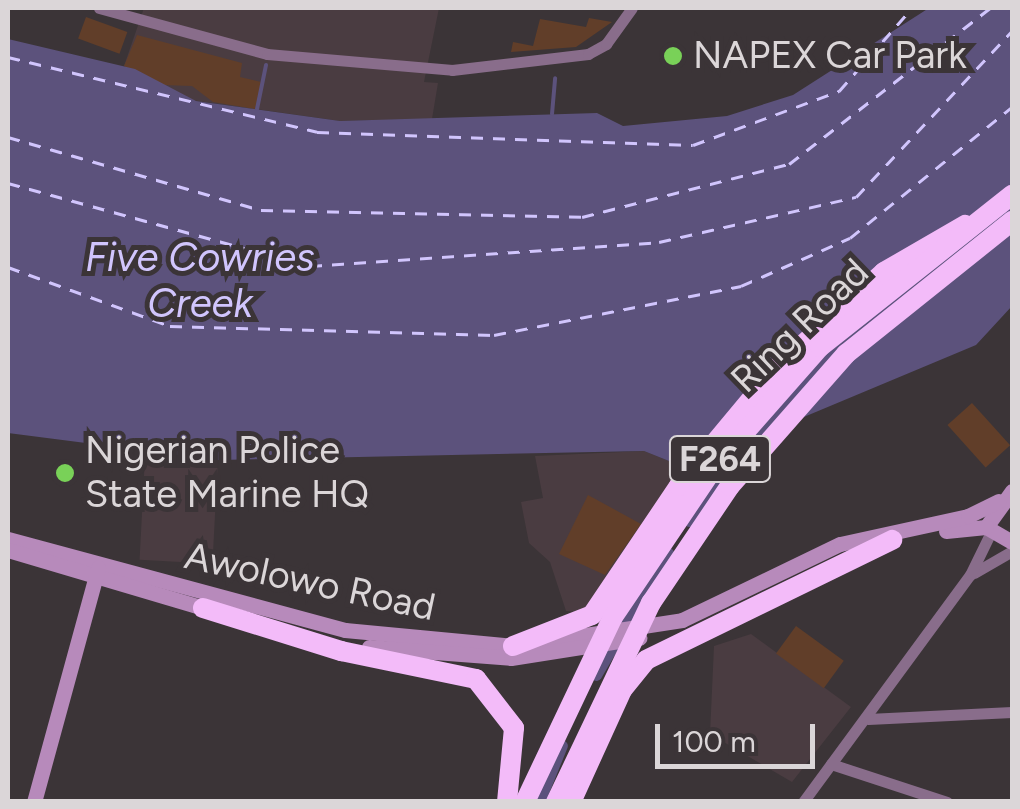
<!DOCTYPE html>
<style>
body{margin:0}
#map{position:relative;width:1020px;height:809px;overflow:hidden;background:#3b3437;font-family:Figtree,sans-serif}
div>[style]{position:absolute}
.built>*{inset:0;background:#4a3c41;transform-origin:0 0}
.green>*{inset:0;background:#613e29;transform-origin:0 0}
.water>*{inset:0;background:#5c527c}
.stream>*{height:4px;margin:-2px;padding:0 2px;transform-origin:2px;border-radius:2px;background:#5c527c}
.canal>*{height:11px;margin:-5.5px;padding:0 5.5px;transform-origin:5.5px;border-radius:5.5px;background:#5c527c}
.ferry>*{height:2.5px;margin-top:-1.25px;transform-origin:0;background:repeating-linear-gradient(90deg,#d1c5fd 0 12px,transparent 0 22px)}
.street>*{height:11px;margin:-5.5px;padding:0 5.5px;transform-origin:5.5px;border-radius:5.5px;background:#896d8b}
.secondary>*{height:15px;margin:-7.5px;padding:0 7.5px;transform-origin:7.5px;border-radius:7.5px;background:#b78abb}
.highway>*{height:20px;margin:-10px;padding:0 10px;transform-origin:10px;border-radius:10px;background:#f3bbf9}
.highway-bridge>*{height:20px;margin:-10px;padding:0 10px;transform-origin:10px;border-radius:10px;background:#f3bbf9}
.dots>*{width:28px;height:28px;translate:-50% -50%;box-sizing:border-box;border:5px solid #3b3437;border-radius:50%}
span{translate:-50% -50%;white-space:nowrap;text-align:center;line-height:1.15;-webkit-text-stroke:10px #3b3437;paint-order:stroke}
.shield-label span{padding:2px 8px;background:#3b3437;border:2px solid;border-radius:8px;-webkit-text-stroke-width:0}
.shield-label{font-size:35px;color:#dbd6d8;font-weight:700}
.poi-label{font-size:38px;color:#dbd6d8}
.left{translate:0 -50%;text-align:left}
.street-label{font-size:38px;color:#dbd6d8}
.water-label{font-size:40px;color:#d1c5fd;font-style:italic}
.frame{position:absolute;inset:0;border:10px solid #dbd6d8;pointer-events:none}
.scale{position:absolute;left:655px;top:724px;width:160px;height:45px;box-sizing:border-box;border:5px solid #dbd6d8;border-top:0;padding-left:12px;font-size:30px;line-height:35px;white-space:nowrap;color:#dbd6d8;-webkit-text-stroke:8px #3b3437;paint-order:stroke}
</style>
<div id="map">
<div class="built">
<i style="clip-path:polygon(144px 8px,439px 8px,424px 82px,438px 83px,432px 119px,340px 121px,184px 99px,124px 66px)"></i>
<i style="clip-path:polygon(644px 451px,684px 467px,589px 613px,566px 611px,550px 562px,529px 543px,521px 502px,543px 498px,535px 456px)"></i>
<i style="left:145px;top:456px;width:73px;height:104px;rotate:3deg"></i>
<i style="clip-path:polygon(751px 634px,851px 707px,792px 782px,710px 734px,714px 646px)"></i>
</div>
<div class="green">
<i style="left:86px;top:17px;width:44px;height:23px;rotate:20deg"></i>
<i style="clip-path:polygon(589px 18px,612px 22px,576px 47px,511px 52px,513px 42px,533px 46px,540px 19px,586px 27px)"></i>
<i style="clip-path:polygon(137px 35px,242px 63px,240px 77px,261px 82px,255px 109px,213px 102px,192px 86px,162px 85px,124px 66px)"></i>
<i style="left:972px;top:403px;width:57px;height:33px;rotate:48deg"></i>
<i style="clip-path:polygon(588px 495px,641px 524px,605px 575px,559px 554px)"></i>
<i style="left:796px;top:626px;width:59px;height:34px;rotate:36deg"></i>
</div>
<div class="water">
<i style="clip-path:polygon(929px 8px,1012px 8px,1012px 306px,976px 345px,684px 467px,644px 451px,218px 460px,8px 433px,8px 39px,135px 69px,196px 101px,340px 121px,597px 113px,623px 126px,727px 116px,793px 95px)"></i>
</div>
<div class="stream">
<i style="left:257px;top:109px;width:45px;rotate:-78.4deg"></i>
<i style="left:552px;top:114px;width:36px;rotate:-85deg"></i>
</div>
<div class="canal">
<i style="left:689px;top:521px;width:119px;rotate:-51.5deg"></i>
<i style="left:596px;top:675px;width:142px;rotate:-59.5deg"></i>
<i style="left:539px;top:802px;width:61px;rotate:-68deg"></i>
</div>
<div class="ferry">
<i style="left:8px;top:57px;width:318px;rotate:13.6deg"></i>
<i style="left:317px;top:132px;width:376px;rotate:2deg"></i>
<i style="left:693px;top:145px;width:156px;rotate:-20.3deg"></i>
<i style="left:839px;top:91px;width:111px;rotate:-48.7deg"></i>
<i style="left:8px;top:137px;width:263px;rotate:16.1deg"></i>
<i style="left:261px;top:210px;width:321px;rotate:1.2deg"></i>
<i style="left:582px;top:217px;width:214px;rotate:-14.4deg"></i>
<i style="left:789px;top:164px;width:254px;rotate:-37.8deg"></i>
<i style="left:8px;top:183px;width:313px;rotate:15.4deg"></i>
<i style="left:310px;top:266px;width:350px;rotate:-3.9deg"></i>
<i style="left:659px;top:242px;width:202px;rotate:-12.9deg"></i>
<i style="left:856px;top:197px;width:228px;rotate:-46.8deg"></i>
<i style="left:8px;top:267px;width:172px;rotate:20deg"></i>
<i style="left:170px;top:326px;width:324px;rotate:1.6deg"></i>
<i style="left:494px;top:335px;width:252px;rotate:-11.2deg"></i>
<i style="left:741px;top:286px;width:119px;rotate:-23.8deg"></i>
<i style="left:850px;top:238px;width:208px;rotate:-39deg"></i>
</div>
<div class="street">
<i style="left:99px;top:8px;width:174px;rotate:15.3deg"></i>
<i style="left:267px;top:54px;width:186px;rotate:4.9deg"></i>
<i style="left:452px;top:70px;width:137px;rotate:-6.7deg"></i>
<i style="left:588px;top:54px;width:21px;rotate:-29deg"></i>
<i style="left:606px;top:44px;width:44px;rotate:-54.2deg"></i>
<i style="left:974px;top:573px;width:44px;rotate:-30.1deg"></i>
<i style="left:868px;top:719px;width:144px;rotate:-2.8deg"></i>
<i style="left:831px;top:764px;width:122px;rotate:18.1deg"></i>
<i style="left:803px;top:802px;width:282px;rotate:-53.7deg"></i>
<i style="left:970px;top:575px;width:46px;rotate:-64deg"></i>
</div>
<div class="secondary">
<i style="left:1012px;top:491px;width:44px;rotate:125.8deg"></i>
<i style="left:986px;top:527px;width:30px;rotate:30deg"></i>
<i style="left:946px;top:531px;width:40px;rotate:-5.7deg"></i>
<i style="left:8px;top:539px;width:349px;rotate:15.1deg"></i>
<i style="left:345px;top:630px;width:169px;rotate:5.4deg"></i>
<i style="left:513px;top:646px;width:171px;rotate:-8.7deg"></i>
<i style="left:682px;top:620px;width:175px;rotate:-25.7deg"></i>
<i style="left:840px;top:544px;width:131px;rotate:-12.3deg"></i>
<i style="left:968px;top:516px;width:34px;rotate:-26deg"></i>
<i style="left:8px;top:550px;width:212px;rotate:16.5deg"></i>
<i style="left:369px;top:647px;width:142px;rotate:4.4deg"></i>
<i style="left:511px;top:658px;width:130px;rotate:-8.9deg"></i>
<i style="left:34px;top:802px;width:243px;rotate:-74.7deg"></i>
</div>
<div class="highway">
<i style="left:203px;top:608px;width:145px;rotate:17.3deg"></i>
<i style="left:341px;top:651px;width:138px;rotate:11.7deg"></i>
<i style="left:476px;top:679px;width:62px;rotate:52.2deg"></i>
<i style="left:514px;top:728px;width:74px;rotate:95.4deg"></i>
<i style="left:513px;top:646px;width:85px;rotate:-21.4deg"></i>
<i style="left:592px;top:615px;width:156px;rotate:-56deg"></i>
<i style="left:679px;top:486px;width:156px;rotate:-50.2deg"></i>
<i style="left:779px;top:366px;width:141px;rotate:-41.8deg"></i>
<i style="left:884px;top:272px;width:94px;rotate:-30.1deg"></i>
<i style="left:571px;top:802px;width:123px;rotate:-65.5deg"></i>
<i style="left:622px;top:690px;width:38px;rotate:-51deg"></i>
<i style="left:646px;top:660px;width:274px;rotate:-26deg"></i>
</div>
<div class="highway-bridge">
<i style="left:525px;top:802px;width:205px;rotate:-64.6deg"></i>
<i style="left:613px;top:617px;width:182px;rotate:-56deg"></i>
<i style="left:715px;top:466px;width:159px;rotate:-48.6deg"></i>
<i style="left:820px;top:347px;width:245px;rotate:-38.4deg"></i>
<i style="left:556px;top:802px;width:221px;rotate:-64.5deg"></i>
<i style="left:651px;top:603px;width:141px;rotate:-56deg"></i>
<i style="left:730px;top:486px;width:176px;rotate:-48.7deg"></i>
<i style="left:846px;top:354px;width:213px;rotate:-38.7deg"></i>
</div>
<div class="dots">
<i style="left:673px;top:56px;background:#79d158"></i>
<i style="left:65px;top:473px;background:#79d158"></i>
</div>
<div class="shield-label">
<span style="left:720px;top:459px">F264</span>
</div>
<div class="poi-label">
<span class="left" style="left:693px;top:56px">NAPEX Car Park</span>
<span class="left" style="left:85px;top:473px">Nigerian Police<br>State Marine HQ</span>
</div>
<div class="street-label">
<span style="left:800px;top:326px;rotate:-44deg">Ring Road</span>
<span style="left:310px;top:582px;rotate:12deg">Awolowo Road</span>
</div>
<div class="water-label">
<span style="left:200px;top:280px">Five Cowries<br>Creek</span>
</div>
<div class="frame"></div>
<div class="scale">100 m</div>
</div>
